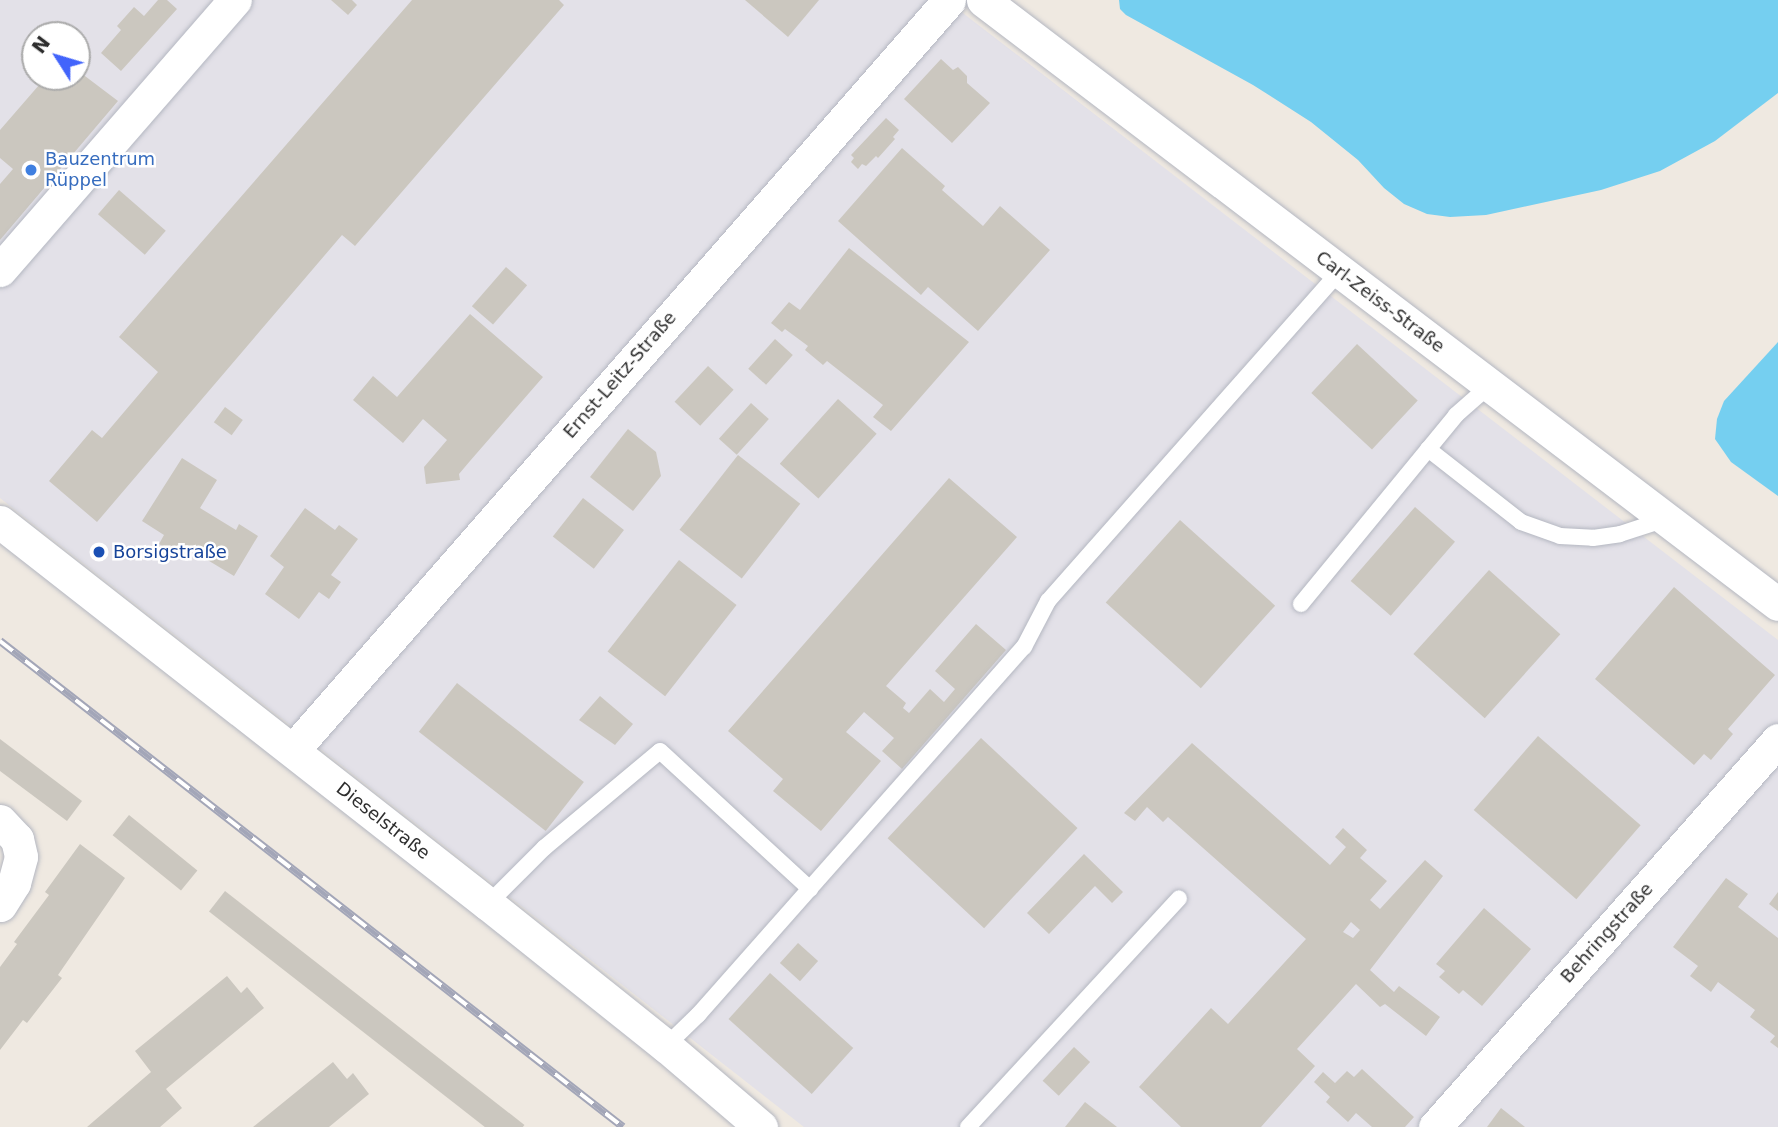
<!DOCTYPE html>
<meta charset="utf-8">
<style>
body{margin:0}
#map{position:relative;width:1778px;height:1127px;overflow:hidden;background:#efe9e1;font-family:"DejaVu Sans",sans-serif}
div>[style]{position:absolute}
.industrial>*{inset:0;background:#e3e1e8}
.water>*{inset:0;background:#75cff0}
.building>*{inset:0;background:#cbc7bf;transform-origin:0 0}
.roads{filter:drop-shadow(0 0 2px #b4b7c1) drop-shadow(0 0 2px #b4b7c1)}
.service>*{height:16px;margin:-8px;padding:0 8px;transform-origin:8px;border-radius:8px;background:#fff}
.minor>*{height:33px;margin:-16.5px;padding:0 16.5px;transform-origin:16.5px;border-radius:16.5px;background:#fff}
.rail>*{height:8px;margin-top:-4px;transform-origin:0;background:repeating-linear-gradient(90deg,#fff 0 16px,#a3a6b8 0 32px);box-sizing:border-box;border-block:2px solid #a3a6b8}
.dots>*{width:19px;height:19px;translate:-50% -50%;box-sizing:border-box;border:4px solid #fff;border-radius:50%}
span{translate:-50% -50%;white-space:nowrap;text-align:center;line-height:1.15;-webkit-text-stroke:5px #fff;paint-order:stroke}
.shop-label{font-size:18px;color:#366cbe}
.left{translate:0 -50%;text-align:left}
.street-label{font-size:18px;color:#2e2e2e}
.transit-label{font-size:18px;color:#164399}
.north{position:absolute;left:21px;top:21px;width:70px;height:70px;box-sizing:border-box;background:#fff;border:2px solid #ababab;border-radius:50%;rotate:307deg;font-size:19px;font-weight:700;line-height:28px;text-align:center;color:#2e2e2e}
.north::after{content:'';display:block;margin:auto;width:24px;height:32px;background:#4264fb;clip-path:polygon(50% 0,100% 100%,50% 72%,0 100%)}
</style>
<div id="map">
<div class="industrial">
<i style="clip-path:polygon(evenodd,0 0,946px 0,1778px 640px,1778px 1127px,804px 1127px,0 498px,0 0,35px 35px,77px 35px,77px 77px,35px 77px,35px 35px)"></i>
</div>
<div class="water">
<i style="clip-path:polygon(1119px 0,1778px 0,1778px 93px,1715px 141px,1660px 171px,1601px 190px,1486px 215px,1450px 217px,1427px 214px,1404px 204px,1384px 188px,1358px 160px,1311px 122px,1253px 85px,1126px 15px,1120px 9px)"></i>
<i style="clip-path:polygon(1778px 342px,1778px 496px,1731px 462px,1715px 439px,1717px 419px,1724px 401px)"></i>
</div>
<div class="building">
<i style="clip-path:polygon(158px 0,167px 0,177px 9px,121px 71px,101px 53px,121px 30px,117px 26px,134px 7px,144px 16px)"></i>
<i style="clip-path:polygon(331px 0,352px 0,357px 5px,348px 15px)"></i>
<i style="clip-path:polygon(412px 0,559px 0,564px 5px,355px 246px,342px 235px,97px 522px,49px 481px,92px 430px,102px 438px,158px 372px,119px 337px)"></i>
<i style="clip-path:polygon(745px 0,819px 0,788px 37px)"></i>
<i style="clip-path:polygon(941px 59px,953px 70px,958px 67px,967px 76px,967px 83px,990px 103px,952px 143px,904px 99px)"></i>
<i style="clip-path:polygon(77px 70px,118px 101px,0 240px,0 184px,13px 169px,0 158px,0 130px,46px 77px,77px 77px)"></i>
<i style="clip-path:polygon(886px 118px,899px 130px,893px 137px,895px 139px,878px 158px,876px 156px,866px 166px,862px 164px,858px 169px,851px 162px,854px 158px,851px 155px)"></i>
<i style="clip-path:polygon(902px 148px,945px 186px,942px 190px,983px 226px,1000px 206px,1050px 250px,978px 331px,928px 287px,921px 295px,838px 221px)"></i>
<i style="left:119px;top:190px;width:62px;height:32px;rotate:41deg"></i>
<i style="clip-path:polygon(849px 248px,969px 342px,891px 431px,873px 417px,883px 405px,827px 361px,823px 365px,805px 350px,808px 346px,785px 329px,782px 332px,771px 323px,789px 302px,800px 310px)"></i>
<i style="left:506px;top:267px;width:28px;height:52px;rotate:41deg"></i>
<i style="clip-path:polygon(470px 314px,543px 377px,470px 461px,459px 474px,460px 480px,426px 484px,424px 467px,447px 440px,423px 419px,403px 443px,353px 400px,373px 376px,397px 397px)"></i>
<i style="left:775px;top:339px;width:24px;height:40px;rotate:42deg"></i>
<i style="left:1357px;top:344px;width:83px;height:67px;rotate:43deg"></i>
<i style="left:708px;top:366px;width:35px;height:49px;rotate:43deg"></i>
<i style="left:838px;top:399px;width:52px;height:87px;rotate:42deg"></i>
<i style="left:751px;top:403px;width:24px;height:48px;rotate:42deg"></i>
<i style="left:225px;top:407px;width:22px;height:19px;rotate:36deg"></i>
<i style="clip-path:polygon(628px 429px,656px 452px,661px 476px,633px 511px,590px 477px)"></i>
<i style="left:738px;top:455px;width:79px;height:95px;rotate:38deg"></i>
<i style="clip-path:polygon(182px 458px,217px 480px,200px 508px,236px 530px,239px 524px,258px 536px,234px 576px,181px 544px,174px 553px,159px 544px,164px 535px,142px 521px)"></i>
<i style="clip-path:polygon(949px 478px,1017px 537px,886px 686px,906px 703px,903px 708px,909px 713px,930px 689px,944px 702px,955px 689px,935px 671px,976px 624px,1006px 650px,902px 769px,882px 751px,894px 738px,864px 712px,846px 732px,881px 761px,821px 831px,773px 791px,783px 779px,728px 731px)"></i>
<i style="left:583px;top:498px;width:52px;height:49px;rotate:38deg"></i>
<i style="left:1415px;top:507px;width:53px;height:98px;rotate:41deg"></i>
<i style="clip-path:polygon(305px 508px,335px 530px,339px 525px,358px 539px,331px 575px,341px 582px,329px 599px,319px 592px,299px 619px,265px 594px,284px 567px,270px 556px)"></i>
<i style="left:1180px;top:520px;width:128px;height:111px;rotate:42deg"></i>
<i style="left:679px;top:560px;width:73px;height:116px;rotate:38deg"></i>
<i style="left:1489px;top:570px;width:96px;height:113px;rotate:42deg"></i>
<i style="clip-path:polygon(1674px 587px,1775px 675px,1728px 729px,1733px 734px,1711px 760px,1704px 754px,1694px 765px,1595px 679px)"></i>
<i style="left:457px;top:683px;width:161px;height:62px;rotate:38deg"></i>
<i style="clip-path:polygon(600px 696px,633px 724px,615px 745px,579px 720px)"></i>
<i style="left:1538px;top:736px;width:136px;height:98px;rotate:41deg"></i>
<i style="left:981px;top:738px;width:132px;height:137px;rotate:43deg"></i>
<i style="clip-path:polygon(0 739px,82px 801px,67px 821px,0 771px)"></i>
<i style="clip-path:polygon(evenodd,1192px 743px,1330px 865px,1346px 847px,1335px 837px,1343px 828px,1367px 850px,1360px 858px,1387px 881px,1370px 900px,1380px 909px,1425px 860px,1443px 876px,1370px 970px,1394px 992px,1399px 986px,1440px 1017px,1426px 1036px,1385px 1004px,1380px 1007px,1356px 984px,1297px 1049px,1315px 1066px,1261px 1127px,1181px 1127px,1139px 1087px,1211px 1008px,1228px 1024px,1306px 939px,1168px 817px,1163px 822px,1147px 807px,1135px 821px,1124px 813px,1192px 743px,1351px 922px,1360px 930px,1353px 938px,1343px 932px,1351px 922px)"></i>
<i style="left:129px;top:815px;width:88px;height:26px;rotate:39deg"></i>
<i style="clip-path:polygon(80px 844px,125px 878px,58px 975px,62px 978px,27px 1023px,23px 1020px,0 1050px,0 967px,17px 944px,14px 942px,49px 895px,45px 892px)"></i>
<i style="clip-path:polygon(1084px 854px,1123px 892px,1112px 903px,1095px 886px,1049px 934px,1027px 913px)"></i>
<i style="clip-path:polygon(1726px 878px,1748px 894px,1738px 907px,1778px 938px,1778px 1048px,1770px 1042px,1775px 1036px,1750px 1017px,1755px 1010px,1718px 982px,1711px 992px,1690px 976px,1698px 966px,1673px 947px)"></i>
<i style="left:225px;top:891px;width:380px;height:26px;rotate:38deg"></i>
<i style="clip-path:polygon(1778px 892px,1778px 911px,1769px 904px)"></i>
<i style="clip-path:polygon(1484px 908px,1531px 949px,1482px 1006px,1463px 990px,1459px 994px,1439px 977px,1445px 971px,1436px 964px)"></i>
<i style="left:798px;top:943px;width:27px;height:27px;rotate:42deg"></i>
<i style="left:770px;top:973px;width:112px;height:62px;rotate:42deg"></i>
<i style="clip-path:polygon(227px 976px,241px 993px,247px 987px,264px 1008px,166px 1089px,182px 1108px,160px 1127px,87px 1127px,151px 1072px,135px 1051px)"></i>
<i style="left:1074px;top:1047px;width:22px;height:46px;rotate:43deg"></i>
<i style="clip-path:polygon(333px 1062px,347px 1079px,353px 1073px,369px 1094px,329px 1127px,253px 1127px)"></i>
<i style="clip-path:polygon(1362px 1069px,1414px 1117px,1405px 1127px,1372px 1127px,1356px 1113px,1348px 1122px,1326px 1102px,1330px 1097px,1314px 1082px,1323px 1072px,1335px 1083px,1347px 1071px,1354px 1077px)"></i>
<i style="clip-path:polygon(1085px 1102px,1117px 1127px,1065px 1127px)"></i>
<i style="clip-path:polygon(1501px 1108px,1525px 1127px,1487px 1127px)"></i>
</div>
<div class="roads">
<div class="service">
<i style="left:1428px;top:449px;width:118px;rotate:38.1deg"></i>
<i style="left:1521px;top:522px;width:41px;rotate:19.7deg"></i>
<i style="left:1560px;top:536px;width:33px;rotate:3deg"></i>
<i style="left:1593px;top:538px;width:27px;rotate:-8deg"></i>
<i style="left:1620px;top:534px;width:48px;rotate:-18.1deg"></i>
<i style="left:1301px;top:604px;width:244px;rotate:-50.6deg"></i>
<i style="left:1456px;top:415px;width:45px;rotate:-41.4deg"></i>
<i style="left:488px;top:904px;width:79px;rotate:-45deg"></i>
<i style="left:544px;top:848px;width:151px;rotate:-39.9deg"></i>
<i style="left:660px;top:751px;width:204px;rotate:42.6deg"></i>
<i style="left:666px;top:1046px;width:45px;rotate:-44.1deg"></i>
<i style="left:698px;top:1015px;width:492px;rotate:-48.5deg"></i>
<i style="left:1024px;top:647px;width:52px;rotate:-62.4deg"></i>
<i style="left:1048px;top:601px;width:441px;rotate:-48.5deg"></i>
<i style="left:968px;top:1127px;width:311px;rotate:-47.3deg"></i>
</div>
<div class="minor">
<i style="left:983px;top:0;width:998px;rotate:37.23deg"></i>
<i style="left:0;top:270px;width:358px;rotate:-49deg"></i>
<i style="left:0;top:522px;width:620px;rotate:38.05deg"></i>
<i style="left:488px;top:904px;width:228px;rotate:38.6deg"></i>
<i style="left:666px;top:1046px;width:125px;rotate:40.5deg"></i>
<i style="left:293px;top:750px;width:996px;rotate:-48.82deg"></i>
<i style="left:0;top:821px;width:25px;rotate:47deg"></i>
<i style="left:17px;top:839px;width:18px;rotate:77deg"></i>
<i style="left:21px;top:857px;width:27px;rotate:105deg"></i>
<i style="left:14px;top:883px;width:26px;rotate:122deg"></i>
<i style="left:1435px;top:1127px;width:517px;rotate:-48.45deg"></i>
</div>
</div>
<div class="rail">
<i style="left:0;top:641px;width:790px;rotate:37.96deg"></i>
</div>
<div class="dots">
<i style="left:31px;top:170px;background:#3f7fe0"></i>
<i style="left:99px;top:552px;background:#1a4fb4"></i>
</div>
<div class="shop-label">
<span class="left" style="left:45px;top:170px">Bauzentrum<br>Rüppel</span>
</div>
<div class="street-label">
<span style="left:1380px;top:302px;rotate:37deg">Carl-Zeiss-Straße</span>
<span style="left:620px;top:375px;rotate:-49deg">Ernst-Leitz-Straße</span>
<span style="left:383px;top:821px;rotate:38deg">Dieselstraße</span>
<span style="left:1607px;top:933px;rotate:-48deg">Behringstraße</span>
</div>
<div class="transit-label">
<span class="left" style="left:113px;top:552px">Borsigstraße</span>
</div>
<div class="north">N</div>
</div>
